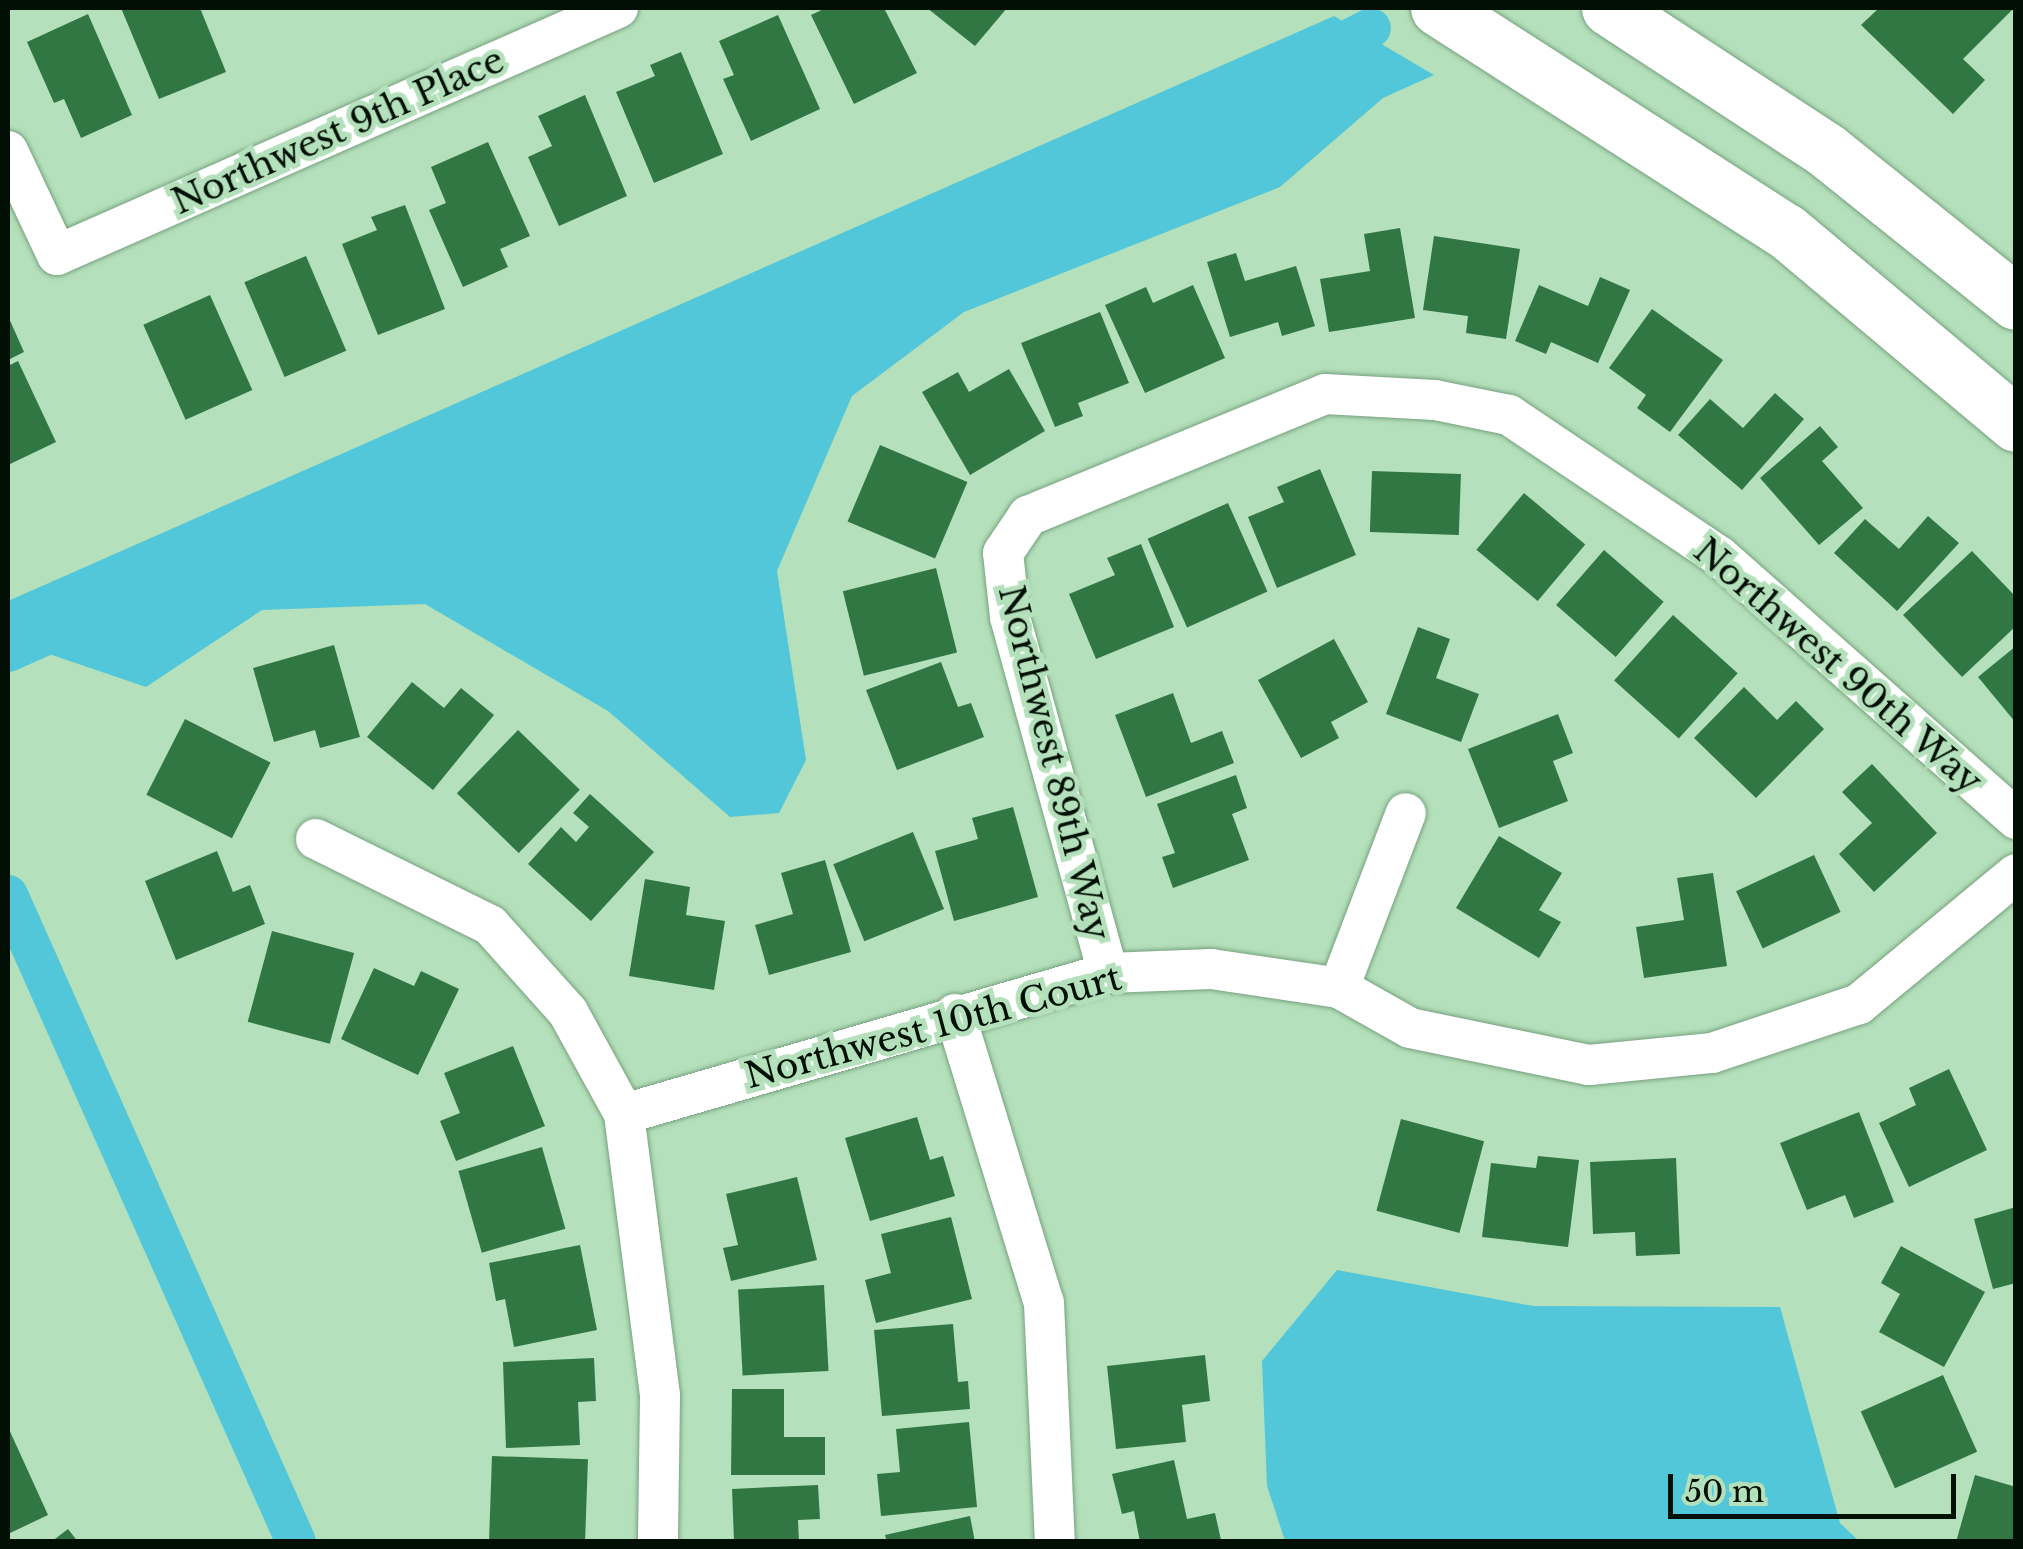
<!DOCTYPE html>
<style>
body{margin:0}
#map{position:relative;width:2023px;height:1549px;overflow:hidden;background:#b4e0bb;font-family:"Libre Baskerville",serif}
div>[style]{position:absolute}
.water>*{inset:0;background:#53c7da}
.canal>*{height:40px;margin:-20px;padding:0 20px;transform-origin:20px;border-radius:20px;background:#53c7da}
.building>*{inset:0;background:#317744;transform-origin:0 0}
.roads{filter:drop-shadow(0 0 2px #77a17f) drop-shadow(0 0 2px #77a17f)}
.minor>*{height:40px;margin:-20px;padding:0 20px;transform-origin:20px;border-radius:20px;background:#fff}
.secondary>*{height:55px;margin:-27.5px;padding:0 27.5px;transform-origin:27.5px;border-radius:27.5px;background:#fff}
span{translate:-50% -50%;white-space:nowrap;text-align:center;line-height:1.15;-webkit-text-stroke:10px #b4e0bb;paint-order:stroke}
.street-label{font-size:35px;color:#020f05}
.frame{position:absolute;inset:0;border:10px solid #020f05;pointer-events:none}
.scale{position:absolute;left:1668px;top:1474px;width:288px;height:45px;box-sizing:border-box;border:5px solid #020f05;border-top:0;padding-left:12px;font-size:30px;line-height:35px;white-space:nowrap;color:#020f05;-webkit-text-stroke:8px #b4e0bb;paint-order:stroke}
</style>
<div id="map">
<div class="water">
<i style="clip-path:polygon(1334px 16px,1434px 75px,1383px 98px,1280px 187px,964px 312px,852px 396px,777px 571px,806px 760px,779px 813px,730px 817px,608px 711px,425px 604px,262px 610px,146px 687px,8px 640px,8px 601px)"></i>
<i style="clip-path:polygon(1337px 1270px,1533px 1306px,1780px 1307px,1840px 1523px,1859px 1541px,1285px 1541px,1267px 1486px,1262px 1361px)"></i>
</div>
<div class="canal">
<i style="left:1312px;top:58px;width:66px;rotate:-27deg"></i>
<i style="left:8px;top:652px;width:71px;rotate:-24deg"></i>
<i style="left:8px;top:895px;width:708px;rotate:66deg"></i>
</div>
<div class="building">
<i style="clip-path:polygon(121px 8px,200px 8px,226px 72px,159px 99px)"></i>
<i style="clip-path:polygon(826px 8px,884px 8px,917px 73px,854px 104px,811px 15px)"></i>
<i style="clip-path:polygon(927px 8px,1007px 8px,975px 46px)"></i>
<i style="clip-path:polygon(1879px 8px,2014px 8px,1963px 59px,1985px 80px,1953px 114px,1861px 25px)"></i>
<i style="clip-path:polygon(88px 14px,132px 115px,81px 138px,64px 99px,54px 103px,27px 42px)"></i>
<i style="clip-path:polygon(778px 15px,820px 109px,751px 141px,723px 79px,734px 75px,719px 41px)"></i>
<i style="clip-path:polygon(681px 52px,723px 154px,654px 183px,616px 92px,655px 76px,650px 65px)"></i>
<i style="clip-path:polygon(585px 95px,627px 196px,559px 226px,528px 157px,552px 146px,538px 116px)"></i>
<i style="clip-path:polygon(488px 142px,530px 236px,500px 249px,508px 267px,463px 287px,429px 210px,446px 203px,431px 167px)"></i>
<i style="clip-path:polygon(405px 205px,445px 309px,378px 335px,342px 244px,377px 230px,371px 217px)"></i>
<i style="clip-path:polygon(1400px 228px,1415px 318px,1329px 332px,1320px 279px,1370px 271px,1364px 234px)"></i>
<i style="clip-path:polygon(1434px 236px,1520px 249px,1506px 339px,1466px 333px,1468px 316px,1423px 310px)"></i>
<i style="clip-path:polygon(1236px 253px,1245px 281px,1296px 266px,1315px 326px,1282px 336px,1278px 322px,1230px 337px,1207px 262px)"></i>
<i style="left:306px;top:256px;width:103px;height:67px;rotate:67deg"></i>
<i style="clip-path:polygon(1600px 277px,1630px 290px,1598px 363px,1551px 342px,1546px 354px,1515px 341px,1539px 285px,1588px 306px)"></i>
<i style="clip-path:polygon(1193px 285px,1225px 358px,1145px 393px,1105px 305px,1146px 287px,1153px 303px)"></i>
<i style="left:210px;top:295px;width:104px;height:73px;rotate:66deg"></i>
<i style="clip-path:polygon(1652px 309px,1723px 360px,1670px 432px,1637px 408px,1646px 395px,1609px 368px)"></i>
<i style="clip-path:polygon(1100px 312px,1129px 383px,1078px 403px,1083px 416px,1055px 427px,1021px 343px)"></i>
<i style="clip-path:polygon(8px 316px,24px 352px,8px 360px)"></i>
<i style="clip-path:polygon(18px 361px,56px 442px,8px 465px,8px 366px)"></i>
<i style="clip-path:polygon(1009px 369px,1045px 431px,970px 475px,922px 392px,958px 372px,969px 392px)"></i>
<i style="clip-path:polygon(1775px 393px,1804px 419px,1742px 490px,1678px 435px,1710px 399px,1743px 428px)"></i>
<i style="clip-path:polygon(1820px 426px,1838px 447px,1822px 461px,1863px 508px,1819px 545px,1760px 478px)"></i>
<i style="left:880px;top:445px;width:95px;height:83px;rotate:23deg"></i>
<i style="clip-path:polygon(1320px 469px,1356px 555px,1277px 588px,1248px 517px,1284px 502px,1277px 487px)"></i>
<i style="left:1372px;top:471px;width:89px;height:61px;rotate:2deg"></i>
<i style="left:1524px;top:493px;width:80px;height:74px;rotate:40deg"></i>
<i style="left:1228px;top:503px;width:97px;height:88px;rotate:66deg"></i>
<i style="clip-path:polygon(1928px 516px,1959px 543px,1897px 611px,1834px 553px,1865px 519px,1899px 549px)"></i>
<i style="clip-path:polygon(1141px 544px,1174px 627px,1096px 659px,1069px 594px,1115px 575px,1107px 558px)"></i>
<i style="left:1604px;top:550px;width:79px;height:73px;rotate:41deg"></i>
<i style="clip-path:polygon(1972px 551px,2016px 597px,2016px 626px,1962px 677px,1903px 615px)"></i>
<i style="left:936px;top:568px;width:87px;height:96px;rotate:76deg"></i>
<i style="left:1673px;top:615px;width:87px;height:88px;rotate:42deg"></i>
<i style="clip-path:polygon(1418px 627px,1450px 639px,1436px 678px,1479px 694px,1461px 742px,1386px 714px)"></i>
<i style="clip-path:polygon(1334px 639px,1368px 702px,1331px 722px,1339px 738px,1301px 758px,1258px 680px)"></i>
<i style="clip-path:polygon(334px 645px,360px 737px,320px 748px,315px 730px,274px 742px,253px 668px)"></i>
<i style="clip-path:polygon(2016px 646px,2016px 723px,1978px 677px)"></i>
<i style="clip-path:polygon(941px 662px,958px 707px,971px 703px,984px 737px,897px 770px,866px 690px)"></i>
<i style="clip-path:polygon(412px 682px,444px 708px,461px 688px,494px 715px,433px 790px,367px 737px)"></i>
<i style="clip-path:polygon(1744px 687px,1777px 720px,1796px 701px,1824px 729px,1756px 798px,1694px 738px)"></i>
<i style="clip-path:polygon(1173px 693px,1191px 743px,1222px 731px,1234px 763px,1146px 797px,1115px 715px)"></i>
<i style="clip-path:polygon(1558px 714px,1573px 753px,1553px 761px,1568px 801px,1499px 828px,1468px 749px)"></i>
<i style="left:185px;top:719px;width:96px;height:85px;rotate:27deg"></i>
<i style="left:518px;top:730px;width:86px;height:88px;rotate:44deg"></i>
<i style="clip-path:polygon(1872px 764px,1937px 833px,1874px 892px,1839px 854px,1872px 823px,1842px 792px)"></i>
<i style="clip-path:polygon(1236px 775px,1247px 808px,1232px 814px,1249px 860px,1173px 888px,1162px 857px,1175px 853px,1157px 804px)"></i>
<i style="clip-path:polygon(590px 794px,654px 852px,591px 921px,528px 864px,561px 827px,576px 842px,589px 827px,573px 813px)"></i>
<i style="clip-path:polygon(1013px 807px,1038px 897px,954px 921px,935px 851px,978px 839px,972px 818px)"></i>
<i style="left:913px;top:832px;width:83px;height:86px;rotate:68deg"></i>
<i style="clip-path:polygon(1499px 836px,1562px 873px,1539px 910px,1561px 922px,1539px 958px,1456px 908px)"></i>
<i style="clip-path:polygon(217px 851px,233px 892px,250px 885px,265px 924px,176px 960px,145px 881px)"></i>
<i style="left:1814px;top:855px;width:63px;height:86px;rotate:65deg"></i>
<i style="clip-path:polygon(825px 860px,851px 952px,769px 975px,755px 925px,793px 914px,781px 873px)"></i>
<i style="clip-path:polygon(1713px 873px,1727px 966px,1644px 978px,1636px 927px,1684px 920px,1677px 878px)"></i>
<i style="clip-path:polygon(645px 879px,690px 887px,686px 915px,725px 921px,714px 990px,629px 976px)"></i>
<i style="left:272px;top:931px;width:85px;height:94px;rotate:15deg"></i>
<i style="clip-path:polygon(374px 968px,414px 986px,421px 971px,459px 989px,418px 1075px,341px 1039px)"></i>
<i style="clip-path:polygon(513px 1046px,545px 1126px,456px 1161px,440px 1121px,460px 1113px,444px 1073px)"></i>
<i style="clip-path:polygon(1949px 1069px,1987px 1150px,1909px 1187px,1879px 1123px,1916px 1105px,1909px 1088px)"></i>
<i style="clip-path:polygon(1859px 1112px,1894px 1202px,1854px 1218px,1845px 1195px,1807px 1210px,1780px 1143px)"></i>
<i style="clip-path:polygon(917px 1117px,930px 1160px,943px 1156px,955px 1196px,870px 1221px,845px 1138px)"></i>
<i style="left:1401px;top:1119px;width:86px;height:95px;rotate:15deg"></i>
<i style="left:542px;top:1147px;width:85px;height:87px;rotate:74deg"></i>
<i style="clip-path:polygon(1538px 1156px,1579px 1160px,1568px 1247px,1482px 1237px,1491px 1163px,1536px 1168px)"></i>
<i style="clip-path:polygon(1676px 1158px,1680px 1254px,1636px 1256px,1635px 1232px,1593px 1234px,1590px 1162px)"></i>
<i style="clip-path:polygon(797px 1177px,817px 1260px,731px 1281px,723px 1248px,738px 1245px,726px 1194px)"></i>
<i style="clip-path:polygon(2016px 1207px,2016px 1283px,1993px 1289px,1974px 1219px)"></i>
<i style="clip-path:polygon(951px 1217px,972px 1299px,876px 1323px,865px 1280px,891px 1273px,881px 1234px)"></i>
<i style="clip-path:polygon(580px 1245px,597px 1330px,514px 1347px,505px 1299px,496px 1301px,489px 1263px)"></i>
<i style="clip-path:polygon(1901px 1246px,1985px 1292px,1944px 1367px,1879px 1332px,1900px 1294px,1881px 1283px)"></i>
<i style="left:824px;top:1285px;width:86px;height:86px;rotate:87deg"></i>
<i style="clip-path:polygon(953px 1324px,958px 1382px,968px 1381px,970px 1409px,882px 1416px,874px 1330px)"></i>
<i style="clip-path:polygon(1205px 1355px,1210px 1401px,1182px 1405px,1186px 1442px,1116px 1449px,1107px 1366px)"></i>
<i style="clip-path:polygon(594px 1358px,596px 1401px,578px 1402px,580px 1445px,506px 1448px,503px 1362px)"></i>
<i style="left:1943px;top:1375px;width:84px;height:90px;rotate:66deg"></i>
<i style="clip-path:polygon(732px 1389px,784px 1389px,784px 1437px,825px 1437px,825px 1475px,731px 1475px)"></i>
<i style="clip-path:polygon(969px 1422px,977px 1507px,881px 1516px,877px 1474px,900px 1472px,896px 1429px)"></i>
<i style="clip-path:polygon(8px 1427px,48px 1515px,8px 1534px)"></i>
<i style="left:492px;top:1456px;width:96px;height:85px;rotate:2deg"></i>
<i style="clip-path:polygon(1174px 1460px,1187px 1519px,1215px 1513px,1221px 1540px,1140px 1542px,1134px 1511px,1122px 1514px,1112px 1474px)"></i>
<i style="clip-path:polygon(1975px 1475px,2016px 1487px,2016px 1542px,1956px 1542px)"></i>
<i style="clip-path:polygon(818px 1485px,820px 1519px,798px 1520px,799px 1542px,734px 1542px,732px 1489px)"></i>
<i style="clip-path:polygon(970px 1516px,975px 1542px,887px 1542px,885px 1535px)"></i>
<i style="clip-path:polygon(68px 1529px,78px 1542px,51px 1542px)"></i>
</div>
<div class="roads">
<div class="minor">
<i style="left:8px;top:151px;width:115px;rotate:64.8deg"></i>
<i style="left:57px;top:255px;width:613px;rotate:-23.76deg"></i>
<i style="left:316px;top:839px;width:194px;rotate:26.3deg"></i>
<i style="left:490px;top:925px;width:117px;rotate:48.1deg"></i>
<i style="left:568px;top:1012px;width:116px;rotate:61.2deg"></i>
<i style="left:624px;top:1114px;width:284px;rotate:82.7deg"></i>
<i style="left:660px;top:1396px;width:146px;rotate:90.8deg"></i>
<i style="left:1108px;top:973px;width:369px;rotate:-105.4deg"></i>
<i style="left:1010px;top:617px;width:64px;rotate:-96.2deg"></i>
<i style="left:1003px;top:553px;width:45px;rotate:-56deg"></i>
<i style="left:1028px;top:516px;width:321px;rotate:-22.3deg"></i>
<i style="left:1325px;top:394px;width:110px;rotate:3.1deg"></i>
<i style="left:1435px;top:400px;width:76px;rotate:11.5deg"></i>
<i style="left:1509px;top:415px;width:253px;rotate:33.9deg"></i>
<i style="left:1719px;top:556px;width:397px;rotate:41.5deg"></i>
<i style="left:1339px;top:988px;width:187px;rotate:-69.1deg"></i>
<i style="left:955px;top:1014px;width:302px;rotate:72.9deg"></i>
<i style="left:1044px;top:1303px;width:239px;rotate:87.4deg"></i>
<i style="left:624px;top:1114px;width:504px;rotate:-16.24deg"></i>
<i style="left:1108px;top:973px;width:103px;rotate:-2.2deg"></i>
<i style="left:1211px;top:969px;width:129px;rotate:8.4deg"></i>
<i style="left:1339px;top:988px;width:81px;rotate:29.4deg"></i>
<i style="left:1410px;top:1028px;width:183px;rotate:11.7deg"></i>
<i style="left:1589px;top:1065px;width:124px;rotate:-5.6deg"></i>
<i style="left:1712px;top:1053px;width:155px;rotate:-18.4deg"></i>
<i style="left:1859px;top:1004px;width:204px;rotate:-39.6deg"></i>
</div>
<div class="secondary">
<i style="left:1438px;top:8px;width:413px;rotate:32.7deg"></i>
<i style="left:1786px;top:231px;width:300px;rotate:40deg"></i>
<i style="left:1609px;top:8px;width:259px;rotate:33.2deg"></i>
<i style="left:1826px;top:150px;width:243px;rotate:38.7deg"></i>
</div>
</div>
<div class="street-label">
<span style="left:338px;top:131px;rotate:-24deg">Northwest 9th Place</span>
<span style="left:1838px;top:666px;rotate:41deg">Northwest 90th Way</span>
<span style="left:1054px;top:763px;rotate:76deg">Northwest 89th Way</span>
<span style="left:933px;top:1027px;rotate:-15deg">Northwest 10th Court</span>
</div>
<div class="frame"></div>
<div class="scale">50 m</div>
</div>
